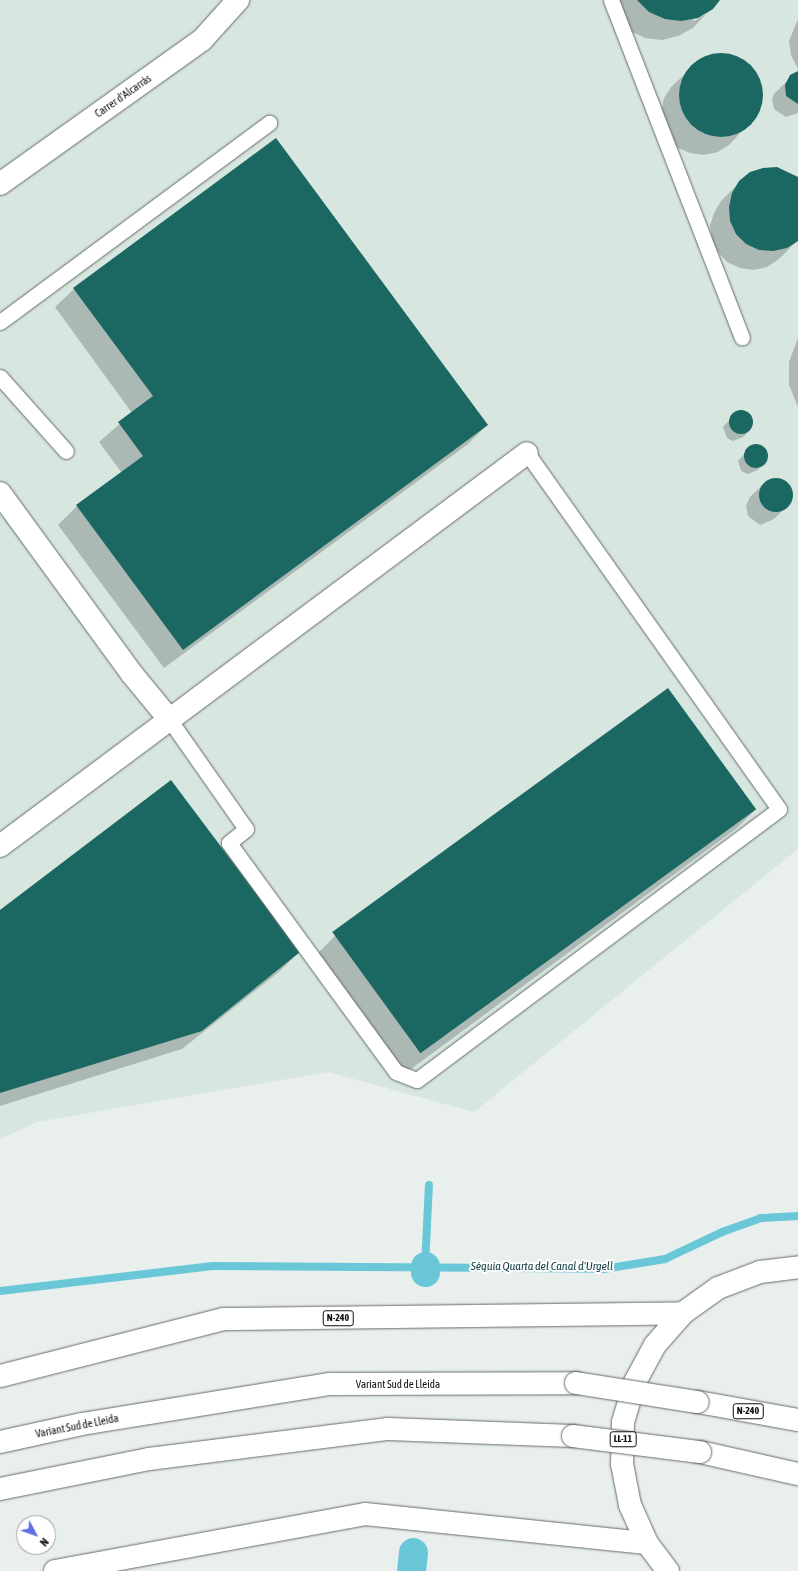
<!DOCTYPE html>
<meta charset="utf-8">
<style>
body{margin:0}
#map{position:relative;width:798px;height:1571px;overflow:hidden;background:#e9efec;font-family:"Asap Condensed",sans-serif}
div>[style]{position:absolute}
.built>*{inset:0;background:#d8e6e0}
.shadow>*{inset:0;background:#0003}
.stream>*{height:8px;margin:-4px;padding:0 4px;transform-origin:4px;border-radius:4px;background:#6ac7d7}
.canal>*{height:29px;margin:-14.5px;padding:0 14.5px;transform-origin:14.5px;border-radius:14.5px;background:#6ac7d7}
.building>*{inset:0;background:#1b6863;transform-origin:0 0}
.round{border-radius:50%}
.roads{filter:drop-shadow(0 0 1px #666b68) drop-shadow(0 0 1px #666b68)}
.service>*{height:15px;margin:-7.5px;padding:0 7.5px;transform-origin:7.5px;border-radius:7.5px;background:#fff}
.minor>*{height:22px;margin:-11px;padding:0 11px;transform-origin:11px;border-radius:11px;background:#fff}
.trunk>*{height:22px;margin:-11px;padding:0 11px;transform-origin:11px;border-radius:11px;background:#fff}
.bridges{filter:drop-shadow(0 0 1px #666b68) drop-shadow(0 0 1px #666b68)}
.trunk-bridge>*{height:22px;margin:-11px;padding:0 11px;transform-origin:11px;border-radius:11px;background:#fff}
span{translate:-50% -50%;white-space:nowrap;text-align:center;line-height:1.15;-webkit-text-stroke:4px #fff;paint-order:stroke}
.shield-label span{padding:1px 3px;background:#fff;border:1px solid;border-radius:3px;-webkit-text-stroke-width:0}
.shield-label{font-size:10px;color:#0d0f0e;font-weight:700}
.street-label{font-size:11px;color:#0d0f0e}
.water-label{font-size:12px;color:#0f3b42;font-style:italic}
.north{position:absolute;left:16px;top:1515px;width:40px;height:40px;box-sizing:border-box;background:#fff;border:1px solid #9e9f9f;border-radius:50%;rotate:131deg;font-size:11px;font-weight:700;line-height:16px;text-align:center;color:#0d0f0e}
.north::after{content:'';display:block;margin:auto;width:14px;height:18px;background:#606ce4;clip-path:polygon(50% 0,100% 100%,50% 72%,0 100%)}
</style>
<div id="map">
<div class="built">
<i style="clip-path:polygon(0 0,798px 0,798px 849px,474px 1112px,328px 1072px,37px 1122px,0 1139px)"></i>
</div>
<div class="shadow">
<i style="clip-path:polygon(evenodd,611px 0,719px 0,693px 28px,678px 36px,662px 40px,645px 38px,630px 31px,611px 0,706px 12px,706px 14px,694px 21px,693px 19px,706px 12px)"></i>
<i style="clip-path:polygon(798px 19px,798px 69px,791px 55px,789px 41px)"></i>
<i style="clip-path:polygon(714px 54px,727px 54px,740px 58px,751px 65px,758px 76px,762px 89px,762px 102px,757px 115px,729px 145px,718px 152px,704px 155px,690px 153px,678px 148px,668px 138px,661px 112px,664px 98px,671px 87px,701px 59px)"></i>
<i style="clip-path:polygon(795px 73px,798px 73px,798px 113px,786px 117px,774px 109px,772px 99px,774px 94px)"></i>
<i style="clip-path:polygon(777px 168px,798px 178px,798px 240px,779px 259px,767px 267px,754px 270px,740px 268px,727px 262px,718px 252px,712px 240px,710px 226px,714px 213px,721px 201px,740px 182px)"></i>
<i style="clip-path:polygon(74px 289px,487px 425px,468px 444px,164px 668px,58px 525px,77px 506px,122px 473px,99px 442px,132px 413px,55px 307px)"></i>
<i style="clip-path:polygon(798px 338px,798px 407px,789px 385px,789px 362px)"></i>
<i style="clip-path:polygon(745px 411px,750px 416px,753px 423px,750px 430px,743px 437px,733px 441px,727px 438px,723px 427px,737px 412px)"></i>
<i style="clip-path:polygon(752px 445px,759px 445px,765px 449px,767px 456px,758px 470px,748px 474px,741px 471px,738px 461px)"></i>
<i style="clip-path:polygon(780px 479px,789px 485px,792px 496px,787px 506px,774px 519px,760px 525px,748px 516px,746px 506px,750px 497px,764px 483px)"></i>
<i style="clip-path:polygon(756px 809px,737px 828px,403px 1075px,316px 955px,335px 936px)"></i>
<i style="clip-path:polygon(0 911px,299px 952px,280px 971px,182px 1049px,0 1106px)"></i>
</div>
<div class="stream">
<i style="left:425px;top:1266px;width:81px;rotate:-87.2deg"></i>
<i style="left:0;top:1291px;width:214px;rotate:-6.7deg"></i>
<i style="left:213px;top:1266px;width:391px;rotate:0.4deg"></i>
<i style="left:604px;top:1269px;width:62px;rotate:-9.3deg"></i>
<i style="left:665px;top:1259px;width:63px;rotate:-25.3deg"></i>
<i style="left:722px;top:1232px;width:41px;rotate:-19.7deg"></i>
<i style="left:761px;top:1218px;width:37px;rotate:-3deg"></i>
</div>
<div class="canal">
<i style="left:425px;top:1272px;width:6px;rotate:-90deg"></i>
<i style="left:411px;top:1571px;width:19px;rotate:-84deg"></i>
</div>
<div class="building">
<i style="clip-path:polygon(637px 0,720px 0,713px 9px,698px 18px,681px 21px,665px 19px,649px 12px)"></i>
<i class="round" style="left:679px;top:53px;width:84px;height:84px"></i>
<i style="clip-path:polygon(798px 71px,798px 104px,786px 96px,785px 85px,790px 75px)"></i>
<i style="clip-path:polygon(276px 138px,488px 425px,183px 650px,76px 505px,143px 456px,118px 422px,153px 396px,73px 288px)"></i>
<i style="clip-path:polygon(777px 167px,798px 177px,798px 241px,787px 248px,773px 251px,759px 250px,746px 244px,736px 234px,730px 221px,729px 207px,732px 193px,739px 181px,750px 172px,763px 168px)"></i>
<i class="round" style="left:729px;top:410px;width:24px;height:24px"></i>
<i class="round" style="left:744px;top:444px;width:24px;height:24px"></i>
<i class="round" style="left:759px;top:478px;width:34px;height:34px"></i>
<i style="left:668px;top:688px;width:150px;height:415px;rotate:54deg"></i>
<i style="clip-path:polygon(171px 780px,300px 952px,202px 1031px,0 1093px,0 910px)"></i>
</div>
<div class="roads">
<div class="service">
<i style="left:611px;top:0;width:362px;rotate:68.8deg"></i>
<i style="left:0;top:322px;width:335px;rotate:-36.5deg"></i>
<i style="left:0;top:377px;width:99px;rotate:48.3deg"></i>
<i style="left:169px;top:719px;width:134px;rotate:55deg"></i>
<i style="left:246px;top:829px;width:22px;rotate:141deg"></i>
<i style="left:229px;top:843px;width:283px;rotate:53.9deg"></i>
<i style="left:396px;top:1072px;width:22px;rotate:21deg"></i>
<i style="left:417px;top:1080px;width:452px;rotate:-36.8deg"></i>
<i style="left:779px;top:809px;width:436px;rotate:-125.3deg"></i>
</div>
<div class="minor">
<i style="left:0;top:184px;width:248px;rotate:-35.5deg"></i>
<i style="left:202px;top:40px;width:54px;rotate:-48deg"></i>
<i style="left:0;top:493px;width:224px;rotate:53.9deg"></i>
<i style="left:132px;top:674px;width:58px;rotate:50.6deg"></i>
<i style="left:0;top:846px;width:657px;rotate:-36.71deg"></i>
</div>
<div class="trunk">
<i style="left:0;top:1376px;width:231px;rotate:-14.3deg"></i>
<i style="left:224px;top:1319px;width:459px;rotate:-0.7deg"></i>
<i style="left:698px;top:1402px;width:102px;rotate:10.2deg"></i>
<i style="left:0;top:1442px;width:84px;rotate:-12.4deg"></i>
<i style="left:82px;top:1424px;width:251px;rotate:-9.2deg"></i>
<i style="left:330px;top:1384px;width:246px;rotate:-0.2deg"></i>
<i style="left:700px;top:1452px;width:100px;rotate:12.7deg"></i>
<i style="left:0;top:1489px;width:152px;rotate:-11.4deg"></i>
<i style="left:149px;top:1459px;width:241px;rotate:-7.2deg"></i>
<i style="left:388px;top:1429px;width:185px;rotate:2.2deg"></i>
<i style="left:55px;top:1571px;width:315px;rotate:-10.4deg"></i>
<i style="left:365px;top:1514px;width:283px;rotate:5.9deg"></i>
<i style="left:668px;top:1571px;width:35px;rotate:-127deg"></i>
<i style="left:647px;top:1543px;width:42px;rotate:-114.1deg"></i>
<i style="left:630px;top:1505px;width:42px;rotate:-101deg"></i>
<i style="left:622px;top:1464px;width:42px;rotate:-88.6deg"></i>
<i style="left:623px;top:1422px;width:42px;rotate:-73.3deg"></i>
<i style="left:635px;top:1382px;width:42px;rotate:-61.6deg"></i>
<i style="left:655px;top:1345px;width:43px;rotate:-48.8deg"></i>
<i style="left:683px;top:1313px;width:43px;rotate:-35.5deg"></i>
<i style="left:718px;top:1288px;width:45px;rotate:-20.9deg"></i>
<i style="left:760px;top:1272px;width:38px;rotate:-7deg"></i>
</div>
</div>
<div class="bridges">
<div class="trunk-bridge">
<i style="left:576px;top:1383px;width:123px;rotate:8.9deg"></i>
<i style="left:573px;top:1436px;width:128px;rotate:7.2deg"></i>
</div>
</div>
<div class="shield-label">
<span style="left:338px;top:1318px">N-240</span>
<span style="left:748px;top:1411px">N-240</span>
<span style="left:623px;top:1439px">LL-11</span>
</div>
<div class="street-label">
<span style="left:123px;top:96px;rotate:-35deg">Carrer d'Alcarràs</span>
<span style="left:398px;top:1384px">Variant Sud de Lleida</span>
<span style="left:77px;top:1426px;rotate:-11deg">Variant Sud de Lleida</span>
</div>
<div class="water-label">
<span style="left:542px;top:1267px">Séquia Quarta del Canal d'Urgell</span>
</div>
<div class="north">N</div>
</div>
